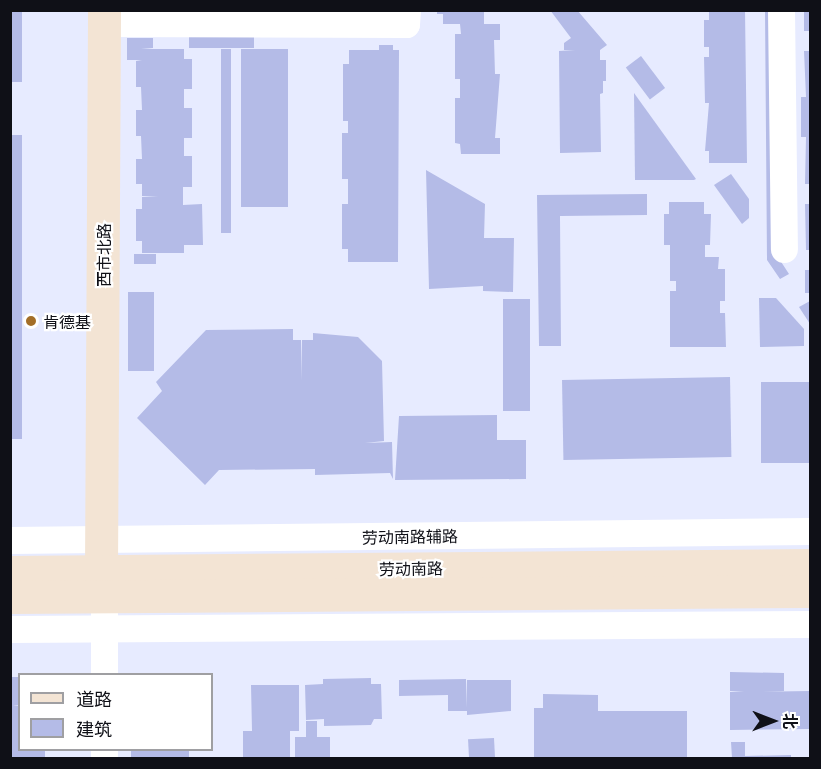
<!DOCTYPE html>
<meta charset="utf-8">
<style>
body{margin:0}
#map{position:relative;width:821px;height:769px;overflow:hidden;background:#e7ebff;font-family:Literata,"Noto Sans SC",serif}
div>[style]{position:absolute}
.building>*{inset:0;background:#b4bbe7;transform-origin:0 0}
.street>*{height:27px;margin:-13.5px;padding:0 13.5px;transform-origin:13.5px;border-radius:13.5px;background:#fff}
.secondary>*{height:33px;margin:-16.5px;padding:0 16.5px;transform-origin:16.5px;border-radius:16.5px;background:#f3e4d4}
.dots>*{width:16px;height:16px;translate:-50% -50%;box-sizing:border-box;border:3px solid #fff;border-radius:50%}
span{translate:-50% -50%;white-space:nowrap;text-align:center;line-height:1.15;-webkit-text-stroke:4.5px #fff;paint-order:stroke}
.street-label{font-size:16px;color:#0f1017}
.poi-label{font-size:16px;color:#0f1017}
.left{translate:0 -50%;text-align:left}
.frame{position:absolute;inset:0;border:12px solid #0f1017;pointer-events:none}
.legend{position:absolute;left:18px;top:673px;width:195px;height:78px;box-sizing:border-box;background:#fff;border:2px solid #9f9fa2;margin:0;padding:8px 10px;list-style:none;font-size:18px;color:#0f1017}
.legend li{display:flex;align-items:center;gap:12px;height:30px}
.legend b{width:30px;border:2px solid #9f9fa2}
.north{position:absolute;left:743px;top:691px;width:60px;height:60px;-webkit-text-stroke:4px #fff;paint-order:stroke;rotate:90deg;font-size:16px;font-weight:700;line-height:24px;text-align:center;color:#0f1017}
.north::after{content:'';display:block;margin:auto;width:21px;height:27px;background:#0f1017;clip-path:polygon(50% 0,100% 100%,50% 72%,0 100%)}
</style>
<div id="map">
<div class="building">
<i style="left:10px;top:10px;width:12px;height:72px"></i>
<i style="clip-path:polygon(437px 10px,484px 10px,484px 24px,500px 24px,500px 40px,494px 40px,495px 74px,500px 74px,495px 138px,500px 138px,500px 154px,461px 154px,460px 144px,455px 143px,455px 98px,460px 98px,460px 79px,455px 79px,455px 34px,461px 34px,460px 24px,443px 24px,443px 14px,437px 14px)"></i>
<i style="clip-path:polygon(550px 10px,577px 10px,607px 45px,600px 50px,600px 60px,606px 60px,606px 81px,603px 81px,603px 93px,600px 94px,601px 152px,560px 153px,559px 51px,575px 50px,564px 50px,564px 43px,571px 38px)"></i>
<i style="clip-path:polygon(709px 10px,745px 10px,747px 163px,709px 163px,709px 151px,705px 151px,709px 103px,705px 103px,704px 57px,709px 57px,709px 47px,704px 47px,704px 20px,709px 20px)"></i>
<i style="clip-path:polygon(765px 10px,775px 10px,776px 254px,789px 274px,780px 279px,767px 260px)"></i>
<i style="left:804px;top:10px;width:6px;height:21px"></i>
<i style="left:189px;top:37px;width:65px;height:11px"></i>
<i style="clip-path:polygon(127px 38px,153px 38px,153px 48px,141px 49px,184px 49px,184px 59px,192px 59px,192px 89px,184px 89px,184px 108px,192px 108px,192px 138px,184px 138px,184px 156px,192px 156px,192px 187px,183px 187px,183px 205px,202px 204px,203px 245px,184px 245px,184px 253px,142px 253px,142px 241px,136px 241px,136px 209px,142px 209px,142px 197px,158px 196px,142px 196px,142px 184px,136px 184px,136px 159px,142px 159px,141px 136px,136px 136px,136px 110px,142px 110px,141px 87px,136px 87px,136px 61px,142px 60px,127px 60px)"></i>
<i style="clip-path:polygon(379px 45px,393px 45px,393px 50px,399px 50px,398px 262px,348px 262px,348px 249px,342px 249px,342px 204px,348px 204px,348px 179px,342px 179px,342px 133px,348px 133px,348px 121px,343px 121px,343px 64px,349px 64px,349px 50px,379px 50px)"></i>
<i style="left:221px;top:49px;width:10px;height:184px"></i>
<i style="left:241px;top:49px;width:47px;height:158px"></i>
<i style="clip-path:polygon(804px 51px,810px 51px,810px 184px,805px 184px,806px 137px,801px 137px,801px 97px,806px 97px)"></i>
<i style="left:641px;top:56px;width:40px;height:19px;rotate:53deg"></i>
<i style="clip-path:polygon(634px 93px,696px 179px,694px 180px,635px 180px)"></i>
<i style="left:10px;top:135px;width:12px;height:304px"></i>
<i style="clip-path:polygon(426px 170px,485px 204px,484px 238px,514px 238px,513px 292px,483px 291px,483px 286px,429px 289px)"></i>
<i style="clip-path:polygon(731px 174px,749px 199px,749px 218px,742px 224px,714px 185px)"></i>
<i style="clip-path:polygon(647px 194px,647px 215px,560px 216px,561px 346px,539px 346px,537px 195px)"></i>
<i style="clip-path:polygon(669px 202px,704px 202px,704px 214px,711px 214px,710px 245px,705px 245px,705px 257px,719px 257px,718px 269px,725px 269px,725px 301px,720px 301px,720px 313px,725px 313px,726px 347px,670px 347px,670px 291px,676px 291px,676px 281px,670px 281px,670px 245px,664px 245px,664px 214px,669px 214px)"></i>
<i style="clip-path:polygon(805px 204px,810px 204px,810px 250px,806px 250px)"></i>
<i style="left:134px;top:254px;width:22px;height:10px"></i>
<i style="left:805px;top:270px;width:5px;height:23px"></i>
<i style="left:128px;top:292px;width:26px;height:79px"></i>
<i style="clip-path:polygon(759px 298px,776px 298px,804px 329px,804px 346px,760px 347px)"></i>
<i style="left:503px;top:299px;width:27px;height:112px"></i>
<i style="clip-path:polygon(810px 301px,810px 324px,799px 307px)"></i>
<i style="clip-path:polygon(293px 329px,293px 340px,301px 340px,301px 381px,302px 340px,313px 340px,313px 333px,358px 337px,382px 361px,384px 441px,365px 443px,392px 442px,393px 479px,390px 473px,315px 475px,315px 469px,219px 470px,205px 485px,137px 418px,162px 391px,156px 382px,206px 330px)"></i>
<i style="left:730px;top:377px;width:80px;height:168px;rotate:89deg"></i>
<i style="left:810px;top:382px;width:81px;height:49px;rotate:90deg"></i>
<i style="clip-path:polygon(497px 415px,497px 440px,526px 440px,526px 479px,395px 480px,399px 416px)"></i>
<i style="clip-path:polygon(730px 672px,784px 673px,784px 691px,753px 692px,810px 691px,810px 729px,730px 730px,730px 692px,744px 692px,730px 691px)"></i>
<i style="clip-path:polygon(10px 677px,20px 677px,20px 705px,13px 705px,20px 706px,20px 750px,45px 750px,45px 758px,10px 758px)"></i>
<i style="clip-path:polygon(371px 678px,371px 684px,381px 684px,382px 719px,374px 719px,371px 725px,324px 726px,324px 719px,306px 720px,305px 685px,323px 684px,323px 679px)"></i>
<i style="clip-path:polygon(466px 679px,466px 708px,467px 680px,511px 680px,511px 711px,467px 715px,467px 711px,448px 711px,448px 695px,399px 696px,399px 680px)"></i>
<i style="clip-path:polygon(251px 685px,299px 685px,299px 731px,290px 731px,290px 758px,243px 758px,243px 731px,252px 731px)"></i>
<i style="clip-path:polygon(543px 694px,598px 695px,598px 711px,687px 711px,687px 758px,534px 758px,534px 708px,543px 708px)"></i>
<i style="clip-path:polygon(306px 721px,317px 721px,317px 737px,330px 737px,330px 758px,295px 758px,295px 737px,306px 737px)"></i>
<i style="left:494px;top:738px;width:20px;height:26px;rotate:87deg"></i>
<i style="clip-path:polygon(731px 742px,745px 742px,745px 756px,791px 755px,791px 758px,732px 758px)"></i>
<i style="left:189px;top:750px;width:8px;height:58px;rotate:90deg"></i>
</div>
<div class="street">
<i style="left:781px;top:10px;width:239px;rotate:89.3deg"></i>
<i style="left:104px;top:23px;width:302px;rotate:0.2deg"></i>
<i style="left:406px;top:24px;width:14px;rotate:-86deg"></i>
<i style="left:10px;top:540px;width:800px;rotate:-0.64deg"></i>
<i style="left:104px;top:611px;width:63px;rotate:90deg"></i>
<i style="left:10px;top:629px;width:800px;rotate:-0.36deg"></i>
<i style="left:104px;top:750px;width:8px;rotate:90deg"></i>
</div>
<div class="secondary">
<i style="left:101px;top:571px;width:561px;rotate:-89.69deg"></i>
<i style="left:10px;top:572px;width:800px;rotate:-0.5deg"></i>
<i style="left:10px;top:597px;width:800px;rotate:-0.43deg"></i>
</div>
<div class="dots">
<i style="left:31px;top:321px;background:#a36e28"></i>
</div>
<div class="street-label">
<span style="left:103px;top:255px;rotate:-90deg">西市北路</span>
<span style="left:410px;top:536px;rotate:-1deg">劳动南路辅路</span>
<span style="left:411px;top:568px;rotate:-1deg">劳动南路</span>
</div>
<div class="poi-label">
<span class="left" style="left:43px;top:321px">肯德基</span>
</div>
<div class="frame"></div>
<ul class="legend">
<li><b style="height:8px;background:#f3e4d4"></b>道路</li>
<li><b style="height:16px;background:#b4bbe7"></b>建筑</li>
</ul>
<div class="north">北</div>
</div>
